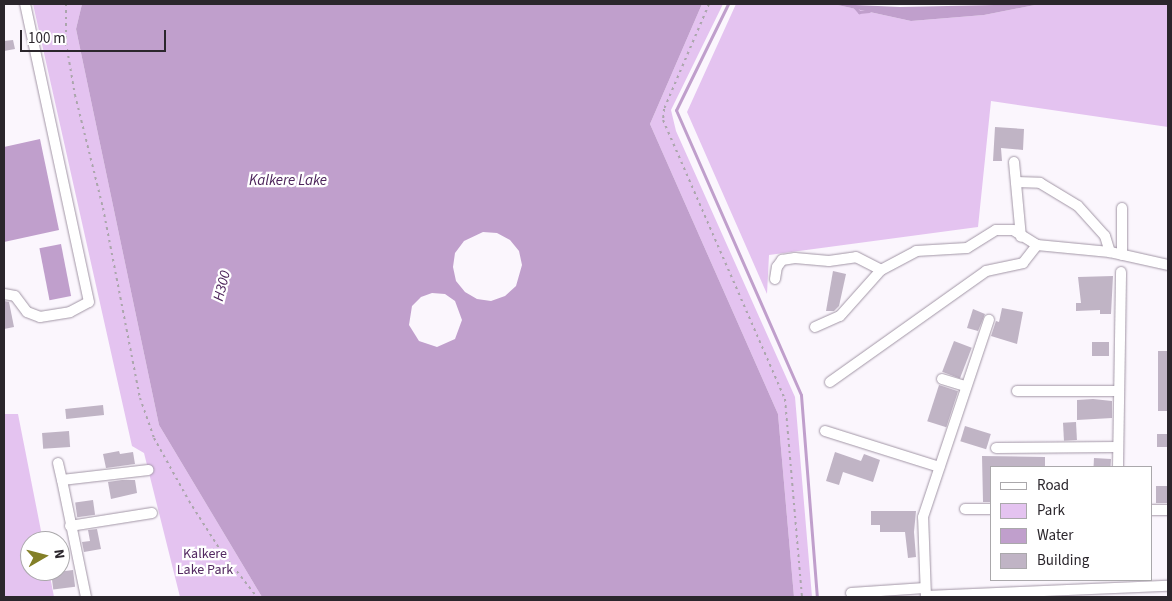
<!DOCTYPE html>
<style>
body{margin:0}
#map{position:relative;width:1172px;height:601px;overflow:hidden;background:#fbf6fd;font-family:"Source Sans 3",sans-serif}
div>[style]{position:absolute}
.green>*{inset:0;background:#e4c3f0}
.water>*{inset:0;background:#c09fcc;transform-origin:0 0}
.stream>*{height:3px;margin:-1.5px;padding:0 1.5px;transform-origin:1.5px;border-radius:1.5px;background:#c09fcc}
.building>*{inset:0;background:#c0b4c5;transform-origin:0 0}
.path>*{height:2px;margin-top:-1px;transform-origin:0;background:repeating-linear-gradient(90deg,#aba6ac 0 2.5px,transparent 0 6.5px)}
.roads{filter:drop-shadow(0 0 1px #a296a6) drop-shadow(0 0 1px #a296a6)}
.minor>*{height:10px;margin:-5px;padding:0 5px;transform-origin:5px;border-radius:5px;background:#fff}
span{translate:-50% -50%;white-space:nowrap;text-align:center;line-height:1.15;-webkit-text-stroke:4.5px #fff;paint-order:stroke}
.park-label{font-size:14px;color:#532961}
.water-label{font-size:15px;color:#4c235a;font-style:italic}
.frame{position:absolute;inset:0;border:5px solid #2b262c;pointer-events:none}
.legend{position:absolute;left:990px;top:466px;width:162px;height:115px;box-sizing:border-box;background:#fff;border:1px solid #aaa8ab;margin:0;padding:6px 9px;list-style:none;font-size:15px;color:#2b262c}
.legend li{display:flex;align-items:center;gap:10px;height:25px}
.legend b{width:25px;border:1px solid #aaa8ab}
.north{position:absolute;left:20px;top:531px;width:50px;height:50px;box-sizing:border-box;background:#fff;border:1px solid #aaa8ab;border-radius:50%;rotate:82deg;font-size:14px;font-weight:700;line-height:20px;text-align:center;color:#2b262c}
.north::after{content:'';display:block;margin:auto;width:18px;height:22px;background:#837f27;clip-path:polygon(50% 0,100% 100%,50% 72%,0 100%)}
.scale{position:absolute;left:20px;top:30px;width:146px;height:22px;box-sizing:border-box;border:2px solid #2b262c;border-top:0;padding-left:6px;font-size:15px;line-height:18px;white-space:nowrap;color:#2b262c;-webkit-text-stroke:4px #fff;paint-order:stroke}
</style>
<div id="map">
<div class="green">
<i style="clip-path:polygon(33px 4px,82px 4px,76px 29px,159px 425px,262px 597px,180px 597px,144px 453px,132px 446px)"></i>
<i style="clip-path:polygon(702px 4px,723px 4px,671px 110px,676px 131px,795px 397px,812px 597px,794px 597px,778px 414px,650px 124px)"></i>
<i style="clip-path:polygon(736px 4px,833px 4px,911px 21px,984px 15px,1040px 4px,1168px 4px,1168px 127px,991px 101px,978px 227px,769px 255px,767px 294px,687px 112px)"></i>
<i style="clip-path:polygon(4px 414px,18px 414px,43px 541px,30px 541px,30px 571px,49px 571px,54px 597px,4px 597px)"></i>
</div>
<div class="water">
<i style="clip-path:polygon(evenodd,82px 4px,702px 4px,650px 124px,778px 414px,794px 597px,262px 597px,159px 425px,76px 29px,82px 4px,483px 232px,497px 233px,510px 240px,519px 251px,522px 265px,516px 286px,505px 296px,491px 301px,477px 299px,465px 292px,456px 281px,453px 267px,455px 253px,464px 241px,483px 232px,82px 4px,432px 293px,445px 294px,455px 301px,462px 320px,455px 339px,437px 347px,419px 341px,409px 325px,412px 306px,421px 297px,432px 293px)"></i>
<i style="clip-path:polygon(833px 4px,900px 7px,1040px 4px,984px 15px,911px 21px)"></i>
<i style="clip-path:polygon(40px 139px,59px 230px,4px 242px,4px 147px)"></i>
<i style="left:61px;top:244px;width:53px;height:22px;rotate:79deg"></i>
</div>
<div class="stream">
<i style="left:728px;top:4px;width:118px;rotate:116.1deg"></i>
<i style="left:676px;top:110px;width:311px;rotate:66.3deg"></i>
<i style="left:801px;top:395px;width:203px;rotate:85.5deg"></i>
<i style="left:852px;top:4px;width:11px;rotate:49deg"></i>
<i style="left:859px;top:12px;width:10px;rotate:-6deg"></i>
</div>
<div class="building">
<i style="clip-path:polygon(13px 40px,15px 49px,4px 51px,4px 41px)"></i>
<i style="clip-path:polygon(995px 127px,1024px 129px,1023px 150px,1001px 148px,1002px 161px,993px 161px)"></i>
<i style="clip-path:polygon(833px 271px,846px 274px,839px 306px,834px 311px,826px 311px)"></i>
<i style="clip-path:polygon(1113px 276px,1111px 314px,1100px 314px,1100px 310px,1076px 311px,1076px 303px,1081px 303px,1078px 277px)"></i>
<i style="clip-path:polygon(4px 301px,9px 302px,14px 327px,4px 329px)"></i>
<i style="clip-path:polygon(1002px 308px,1023px 312px,1017px 344px,991px 336px,996px 321px,999px 322px)"></i>
<i style="clip-path:polygon(973px 309px,985px 314px,978px 331px,967px 328px)"></i>
<i style="left:954px;top:341px;width:19px;height:33px;rotate:21deg"></i>
<i style="left:1092px;top:342px;width:17px;height:14px"></i>
<i style="left:1168px;top:351px;width:60px;height:10px;rotate:90deg"></i>
<i style="left:939px;top:385px;width:20px;height:38px;rotate:18deg"></i>
<i style="clip-path:polygon(1093px 399px,1112px 401px,1112px 418px,1077px 420px,1077px 400px)"></i>
<i style="left:103px;top:405px;width:10px;height:38px;rotate:84deg"></i>
<i style="left:1076px;top:422px;width:18px;height:13px;rotate:87deg"></i>
<i style="left:965px;top:426px;width:27px;height:16px;rotate:17deg"></i>
<i style="left:69px;top:431px;width:16px;height:27px;rotate:86deg"></i>
<i style="left:1157px;top:434px;width:11px;height:13px"></i>
<i style="clip-path:polygon(119px 451px,120px 454px,133px 452px,135px 464px,106px 468px,103px 454px)"></i>
<i style="clip-path:polygon(835px 452px,861px 461px,864px 454px,880px 460px,873px 482px,843px 472px,839px 485px,826px 481px)"></i>
<i style="clip-path:polygon(982px 456px,1045px 457px,1045px 467px,991px 467px,991px 502px,983px 502px)"></i>
<i style="left:1094px;top:458px;width:17px;height:9px;rotate:3deg"></i>
<i style="clip-path:polygon(122px 480px,135px 480px,137px 493px,111px 499px,108px 482px)"></i>
<i style="left:1156px;top:486px;width:12px;height:17px"></i>
<i style="left:93px;top:500px;width:15px;height:18px;rotate:82deg"></i>
<i style="clip-path:polygon(871px 511px,916px 511px,914px 532px,916px 557px,908px 558px,905px 532px,880px 532px,880px 525px,871px 525px)"></i>
<i style="clip-path:polygon(97px 529px,101px 549px,84px 552px,82px 542px,90px 541px,88px 530px)"></i>
<i style="left:73px;top:570px;width:17px;height:22px;rotate:83deg"></i>
</div>
<div class="path">
<i style="left:66px;top:4px;width:39px;rotate:90deg"></i>
<i style="left:66px;top:43px;width:53px;rotate:80.2deg"></i>
<i style="left:75px;top:95px;width:116px;rotate:76.1deg"></i>
<i style="left:103px;top:208px;width:194px;rotate:79deg"></i>
<i style="left:140px;top:398px;width:42px;rotate:70.7deg"></i>
<i style="left:154px;top:438px;width:72px;rotate:60.9deg"></i>
<i style="left:189px;top:501px;width:59px;rotate:57.4deg"></i>
<i style="left:221px;top:551px;width:58px;rotate:52deg"></i>
<i style="left:709px;top:4px;width:114px;rotate:113.2deg"></i>
<i style="left:664px;top:109px;width:11px;rotate:95deg"></i>
<i style="left:663px;top:120px;width:305px;rotate:66.4deg"></i>
<i style="left:785px;top:399px;width:199px;rotate:85.1deg"></i>
</div>
<div class="roads">
<div class="minor">
<i style="left:1014px;top:162px;width:75px;rotate:84.7deg"></i>
<i style="left:1016px;top:182px;width:24px;rotate:2deg"></i>
<i style="left:1040px;top:183px;width:44px;rotate:31.2deg"></i>
<i style="left:1078px;top:206px;width:40px;rotate:48deg"></i>
<i style="left:1105px;top:236px;width:17px;rotate:73deg"></i>
<i style="left:1122px;top:255px;width:47px;rotate:-90deg"></i>
<i style="left:775px;top:279px;width:12px;rotate:-81deg"></i>
<i style="left:777px;top:267px;width:9px;rotate:-54deg"></i>
<i style="left:782px;top:260px;width:13px;rotate:-9deg"></i>
<i style="left:795px;top:258px;width:34px;rotate:5deg"></i>
<i style="left:829px;top:261px;width:27px;rotate:-8deg"></i>
<i style="left:856px;top:257px;width:28px;rotate:27deg"></i>
<i style="left:4px;top:294px;width:11px;rotate:10deg"></i>
<i style="left:15px;top:296px;width:20px;rotate:53deg"></i>
<i style="left:27px;top:312px;width:14px;rotate:21deg"></i>
<i style="left:40px;top:317px;width:30px;rotate:-9deg"></i>
<i style="left:70px;top:312px;width:21px;rotate:-28deg"></i>
<i style="left:89px;top:302px;width:305px;rotate:-102.1deg"></i>
<i style="left:815px;top:327px;width:27px;rotate:-24deg"></i>
<i style="left:840px;top:316px;width:62px;rotate:-48.3deg"></i>
<i style="left:881px;top:270px;width:40px;rotate:-28deg"></i>
<i style="left:916px;top:251px;width:51px;rotate:-3.4deg"></i>
<i style="left:967px;top:248px;width:34px;rotate:-32deg"></i>
<i style="left:996px;top:230px;width:17px"></i>
<i style="left:1013px;top:230px;width:28px;rotate:32deg"></i>
<i style="left:1037px;top:245px;width:73px;rotate:5.5deg"></i>
<i style="left:1110px;top:252px;width:59px;rotate:12.6deg"></i>
<i style="left:942px;top:379px;width:24px;rotate:17deg"></i>
<i style="left:830px;top:382px;width:191px;rotate:-35.4deg"></i>
<i style="left:986px;top:271px;width:38px;rotate:-12deg"></i>
<i style="left:1023px;top:263px;width:23px;rotate:-52deg"></i>
<i style="left:1017px;top:391px;width:102px"></i>
<i style="left:825px;top:431px;width:120px;rotate:17.5deg"></i>
<i style="left:996px;top:448px;width:122px;rotate:-0.5deg"></i>
<i style="left:58px;top:463px;width:17px;rotate:77deg"></i>
<i style="left:1118px;top:467px;width:195px;rotate:-89.1deg"></i>
<i style="left:965px;top:509px;width:26px"></i>
<i style="left:1151px;top:510px;width:17px"></i>
<i style="left:70px;top:526px;width:83px;rotate:-9deg"></i>
<i style="left:851px;top:593px;width:74px;rotate:-3.9deg"></i>
<i style="left:926px;top:596px;width:242px;rotate:-2.4deg"></i>
<i style="left:86px;top:597px;width:119px;rotate:-101.6deg"></i>
<i style="left:62px;top:480px;width:87px;rotate:-6.6deg"></i>
<i style="left:926px;top:597px;width:80px;rotate:-92.1deg"></i>
<i style="left:923px;top:517px;width:208px;rotate:-71.5deg"></i>
</div>
</div>
<div class="park-label">
<span style="left:205px;top:562px">Kalkere<br>Lake Park</span>
</div>
<div class="water-label">
<span style="left:288px;top:181px">Kalkere Lake</span>
<span style="left:222px;top:286px;rotate:-76deg">H300</span>
</div>
<div class="frame"></div>
<ul class="legend">
<li><b style="height:6px;background:#fff"></b>Road</li>
<li><b style="height:14px;background:#e4c3f0"></b>Park</li>
<li><b style="height:14px;background:#c09fcc"></b>Water</li>
<li><b style="height:14px;background:#c0b4c5"></b>Building</li>
</ul>
<div class="north">N</div>
<div class="scale">100 m</div>
</div>
